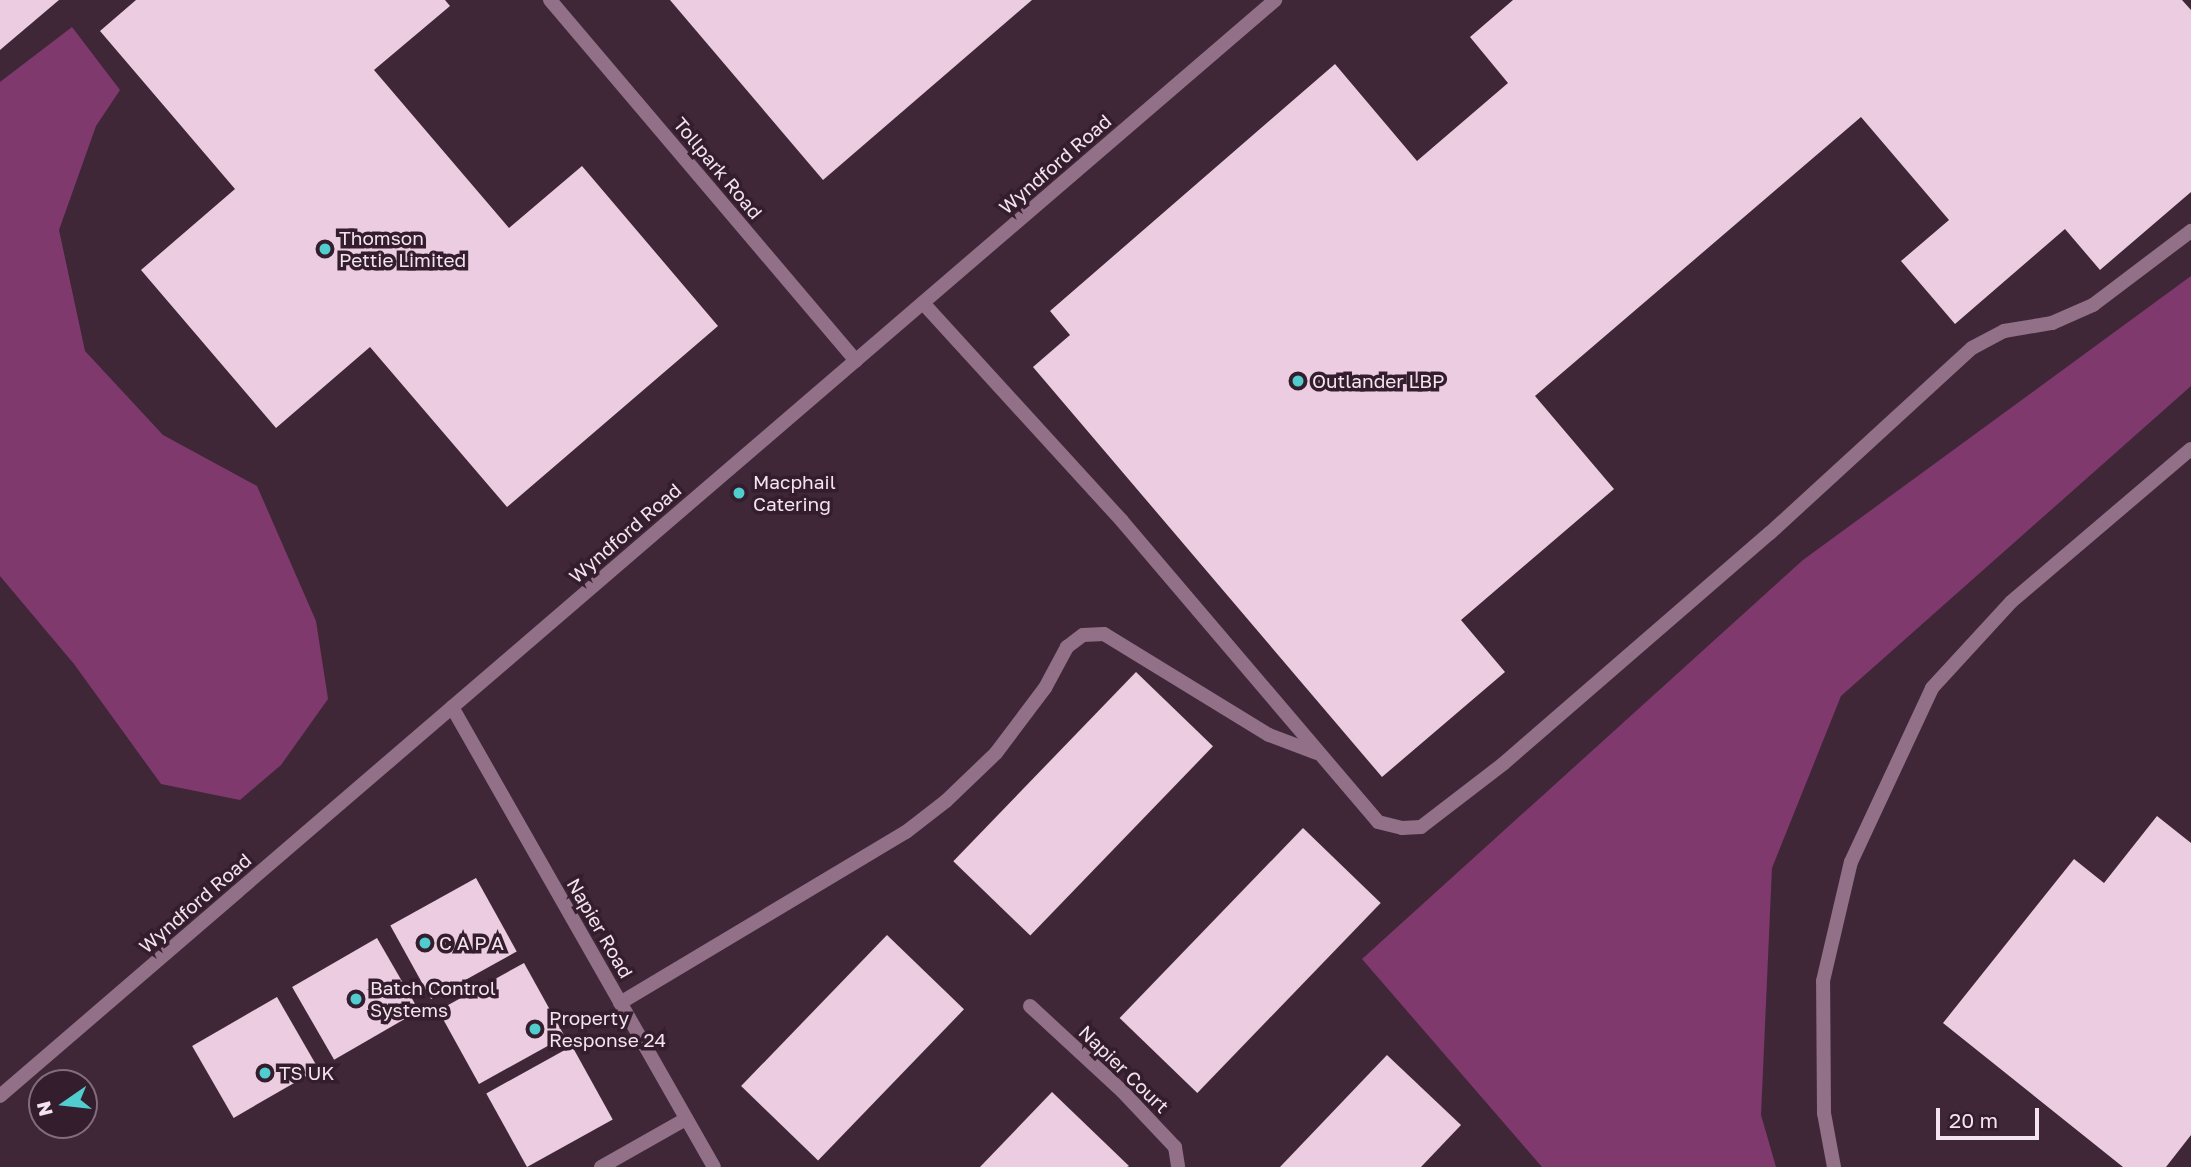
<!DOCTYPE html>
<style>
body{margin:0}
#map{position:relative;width:2191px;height:1167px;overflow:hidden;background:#3f2738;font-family:"Golos Text",sans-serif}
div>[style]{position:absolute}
.forest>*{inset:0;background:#7f396d}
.building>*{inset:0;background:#ebcce1;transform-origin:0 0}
.service>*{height:14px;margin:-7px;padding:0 7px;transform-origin:7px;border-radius:7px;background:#927087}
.minor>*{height:14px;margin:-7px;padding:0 7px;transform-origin:7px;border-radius:7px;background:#927087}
.tertiary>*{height:14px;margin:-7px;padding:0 7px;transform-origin:7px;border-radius:7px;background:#927087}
.dots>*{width:19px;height:19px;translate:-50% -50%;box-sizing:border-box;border:4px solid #341e2e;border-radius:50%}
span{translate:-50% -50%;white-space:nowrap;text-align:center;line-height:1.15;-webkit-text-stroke:7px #341e2e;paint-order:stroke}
.street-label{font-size:19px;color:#f4e4ef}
.poi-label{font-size:19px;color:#f4e4ef}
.left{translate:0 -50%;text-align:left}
.north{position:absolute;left:28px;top:1069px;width:70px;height:70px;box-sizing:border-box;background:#341e2e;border:2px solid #816d7b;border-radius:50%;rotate:256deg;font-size:19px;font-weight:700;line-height:28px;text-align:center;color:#f4e4ef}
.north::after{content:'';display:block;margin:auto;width:24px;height:32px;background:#52cdcf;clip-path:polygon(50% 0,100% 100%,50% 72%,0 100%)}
.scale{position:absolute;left:1936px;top:1108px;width:103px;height:32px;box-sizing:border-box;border:4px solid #f4e4ef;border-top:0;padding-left:9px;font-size:21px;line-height:24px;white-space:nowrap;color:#f4e4ef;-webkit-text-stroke:5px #341e2e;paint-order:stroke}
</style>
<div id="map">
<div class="forest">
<i style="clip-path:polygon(72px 27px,120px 90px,96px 126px,59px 230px,85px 351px,163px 435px,257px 486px,316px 621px,328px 699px,281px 765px,240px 800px,161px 784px,74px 664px,0 576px,0 82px)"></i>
<i style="clip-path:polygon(2191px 276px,2191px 386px,1841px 696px,1772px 868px,1761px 1115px,1776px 1167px,1542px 1167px,1362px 959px,1803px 560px)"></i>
</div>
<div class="building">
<i style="clip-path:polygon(0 0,59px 0,0 50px)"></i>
<i style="clip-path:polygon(136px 0,445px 0,450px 6px,374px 70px,509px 228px,582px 166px,718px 326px,507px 507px,370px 347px,276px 428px,141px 270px,235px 189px,100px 31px)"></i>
<i style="clip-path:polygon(670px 0,1032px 0,823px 180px)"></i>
<i style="clip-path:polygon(1513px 0,2182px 0,2191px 10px,2191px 192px,2100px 270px,2065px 229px,1955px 324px,1901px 261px,1949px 220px,1861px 117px,1535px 396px,1614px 489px,1461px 620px,1505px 672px,1382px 777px,1033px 367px,1070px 335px,1050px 311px,1335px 64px,1417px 161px,1508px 83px,1470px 37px)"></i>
<i style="left:1136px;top:672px;width:107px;height:263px;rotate:44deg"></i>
<i style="clip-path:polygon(2157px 816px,2191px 843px,2191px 1135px,2166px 1167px,2123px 1167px,1943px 1023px,2074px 859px,2104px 883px)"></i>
<i style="left:1303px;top:828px;width:108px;height:264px;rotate:44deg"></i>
<i style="left:476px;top:878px;width:84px;height:98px;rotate:61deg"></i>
<i style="left:887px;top:935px;width:107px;height:210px;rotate:44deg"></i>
<i style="left:377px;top:938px;width:84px;height:98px;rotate:60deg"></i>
<i style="left:524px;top:963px;width:84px;height:98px;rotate:61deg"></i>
<i style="left:277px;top:997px;width:83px;height:98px;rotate:60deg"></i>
<i style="left:572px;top:1046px;width:84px;height:98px;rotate:61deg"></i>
<i style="clip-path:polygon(1387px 1055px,1461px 1125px,1421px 1167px,1280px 1167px)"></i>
<i style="clip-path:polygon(1052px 1092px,1129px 1166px,1127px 1167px,980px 1167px)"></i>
</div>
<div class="service">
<i style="left:923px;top:303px;width:295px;rotate:47.6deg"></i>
<i style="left:1122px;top:521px;width:395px;rotate:49.6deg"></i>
<i style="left:1378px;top:822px;width:25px;rotate:14deg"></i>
<i style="left:1402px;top:828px;width:19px;rotate:-3deg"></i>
<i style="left:1421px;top:827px;width:103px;rotate:-37.5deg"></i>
<i style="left:1503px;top:764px;width:353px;rotate:-40.9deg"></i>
<i style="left:1770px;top:533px;width:274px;rotate:-42.5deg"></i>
<i style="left:1972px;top:348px;width:36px;rotate:-28deg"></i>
<i style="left:2004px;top:331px;width:49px;rotate:-9.5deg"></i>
<i style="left:2052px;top:323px;width:45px;rotate:-23.7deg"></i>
<i style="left:2093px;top:305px;width:123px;rotate:-37.1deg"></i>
<i style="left:620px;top:1003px;width:333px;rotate:-30.9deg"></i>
<i style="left:906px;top:832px;width:51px;rotate:-37.8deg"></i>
<i style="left:946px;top:801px;width:69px;rotate:-43.8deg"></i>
<i style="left:996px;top:753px;width:81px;rotate:-53deg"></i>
<i style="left:1045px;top:688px;width:47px;rotate:-61.8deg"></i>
<i style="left:1067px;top:647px;width:20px;rotate:-37deg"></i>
<i style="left:1083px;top:635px;width:21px;rotate:-3deg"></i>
<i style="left:1104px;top:634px;width:193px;rotate:31.5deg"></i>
<i style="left:1269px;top:735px;width:51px;rotate:20.6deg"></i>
<i style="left:601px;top:1167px;width:98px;rotate:-29.5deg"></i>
<i style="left:1834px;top:1167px;width:55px;rotate:-100.5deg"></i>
<i style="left:1824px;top:1113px;width:132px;rotate:-90.4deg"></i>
<i style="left:1823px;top:981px;width:122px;rotate:-76.8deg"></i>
<i style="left:1851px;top:862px;width:192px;rotate:-65deg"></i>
<i style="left:1932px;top:688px;width:117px;rotate:-47.4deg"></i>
<i style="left:2011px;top:602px;width:236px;rotate:-40.4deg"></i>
</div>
<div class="minor">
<i style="left:550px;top:0;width:473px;rotate:49.7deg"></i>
<i style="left:452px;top:707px;width:529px;rotate:60.34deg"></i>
<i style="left:1030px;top:1006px;width:125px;rotate:42.7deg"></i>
<i style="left:1122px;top:1091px;width:77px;rotate:46.6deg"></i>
<i style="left:1175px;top:1147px;width:20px;rotate:81deg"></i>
<i style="left:0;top:1096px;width:313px;rotate:-40.7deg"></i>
</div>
<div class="tertiary">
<i style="left:237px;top:892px;width:1369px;rotate:-40.67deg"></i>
</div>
<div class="dots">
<i style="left:325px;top:249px;background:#52cdcf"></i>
<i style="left:1298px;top:381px;background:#52cdcf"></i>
<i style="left:739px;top:493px;background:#52cdcf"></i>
<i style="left:425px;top:943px;background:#52cdcf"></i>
<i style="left:356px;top:999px;background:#52cdcf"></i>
<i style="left:535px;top:1029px;background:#52cdcf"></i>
<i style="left:265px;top:1073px;background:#52cdcf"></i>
</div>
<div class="street-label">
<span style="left:1055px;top:164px;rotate:-41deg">Wyndford Road</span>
<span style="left:718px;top:168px;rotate:50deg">Tollpark Road</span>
<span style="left:625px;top:533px;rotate:-41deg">Wyndford Road</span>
<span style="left:195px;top:903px;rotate:-41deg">Wyndford Road</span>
<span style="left:600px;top:928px;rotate:60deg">Napier Road</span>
<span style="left:1124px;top:1069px;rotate:44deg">Napier Court</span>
</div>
<div class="poi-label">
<span class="left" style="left:339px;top:249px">Thomson<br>Pettie Limited</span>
<span class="left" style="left:1312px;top:381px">Outlander LBP</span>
<span class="left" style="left:753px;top:493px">Macphail<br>Catering</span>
<span class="left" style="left:439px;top:943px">C A P A</span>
<span class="left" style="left:370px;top:999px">Batch Control<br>Systems</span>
<span class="left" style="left:549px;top:1029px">Property<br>Response 24</span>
<span class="left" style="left:279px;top:1073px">TS UK</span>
</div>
<div class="north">N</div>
<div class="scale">20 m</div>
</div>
